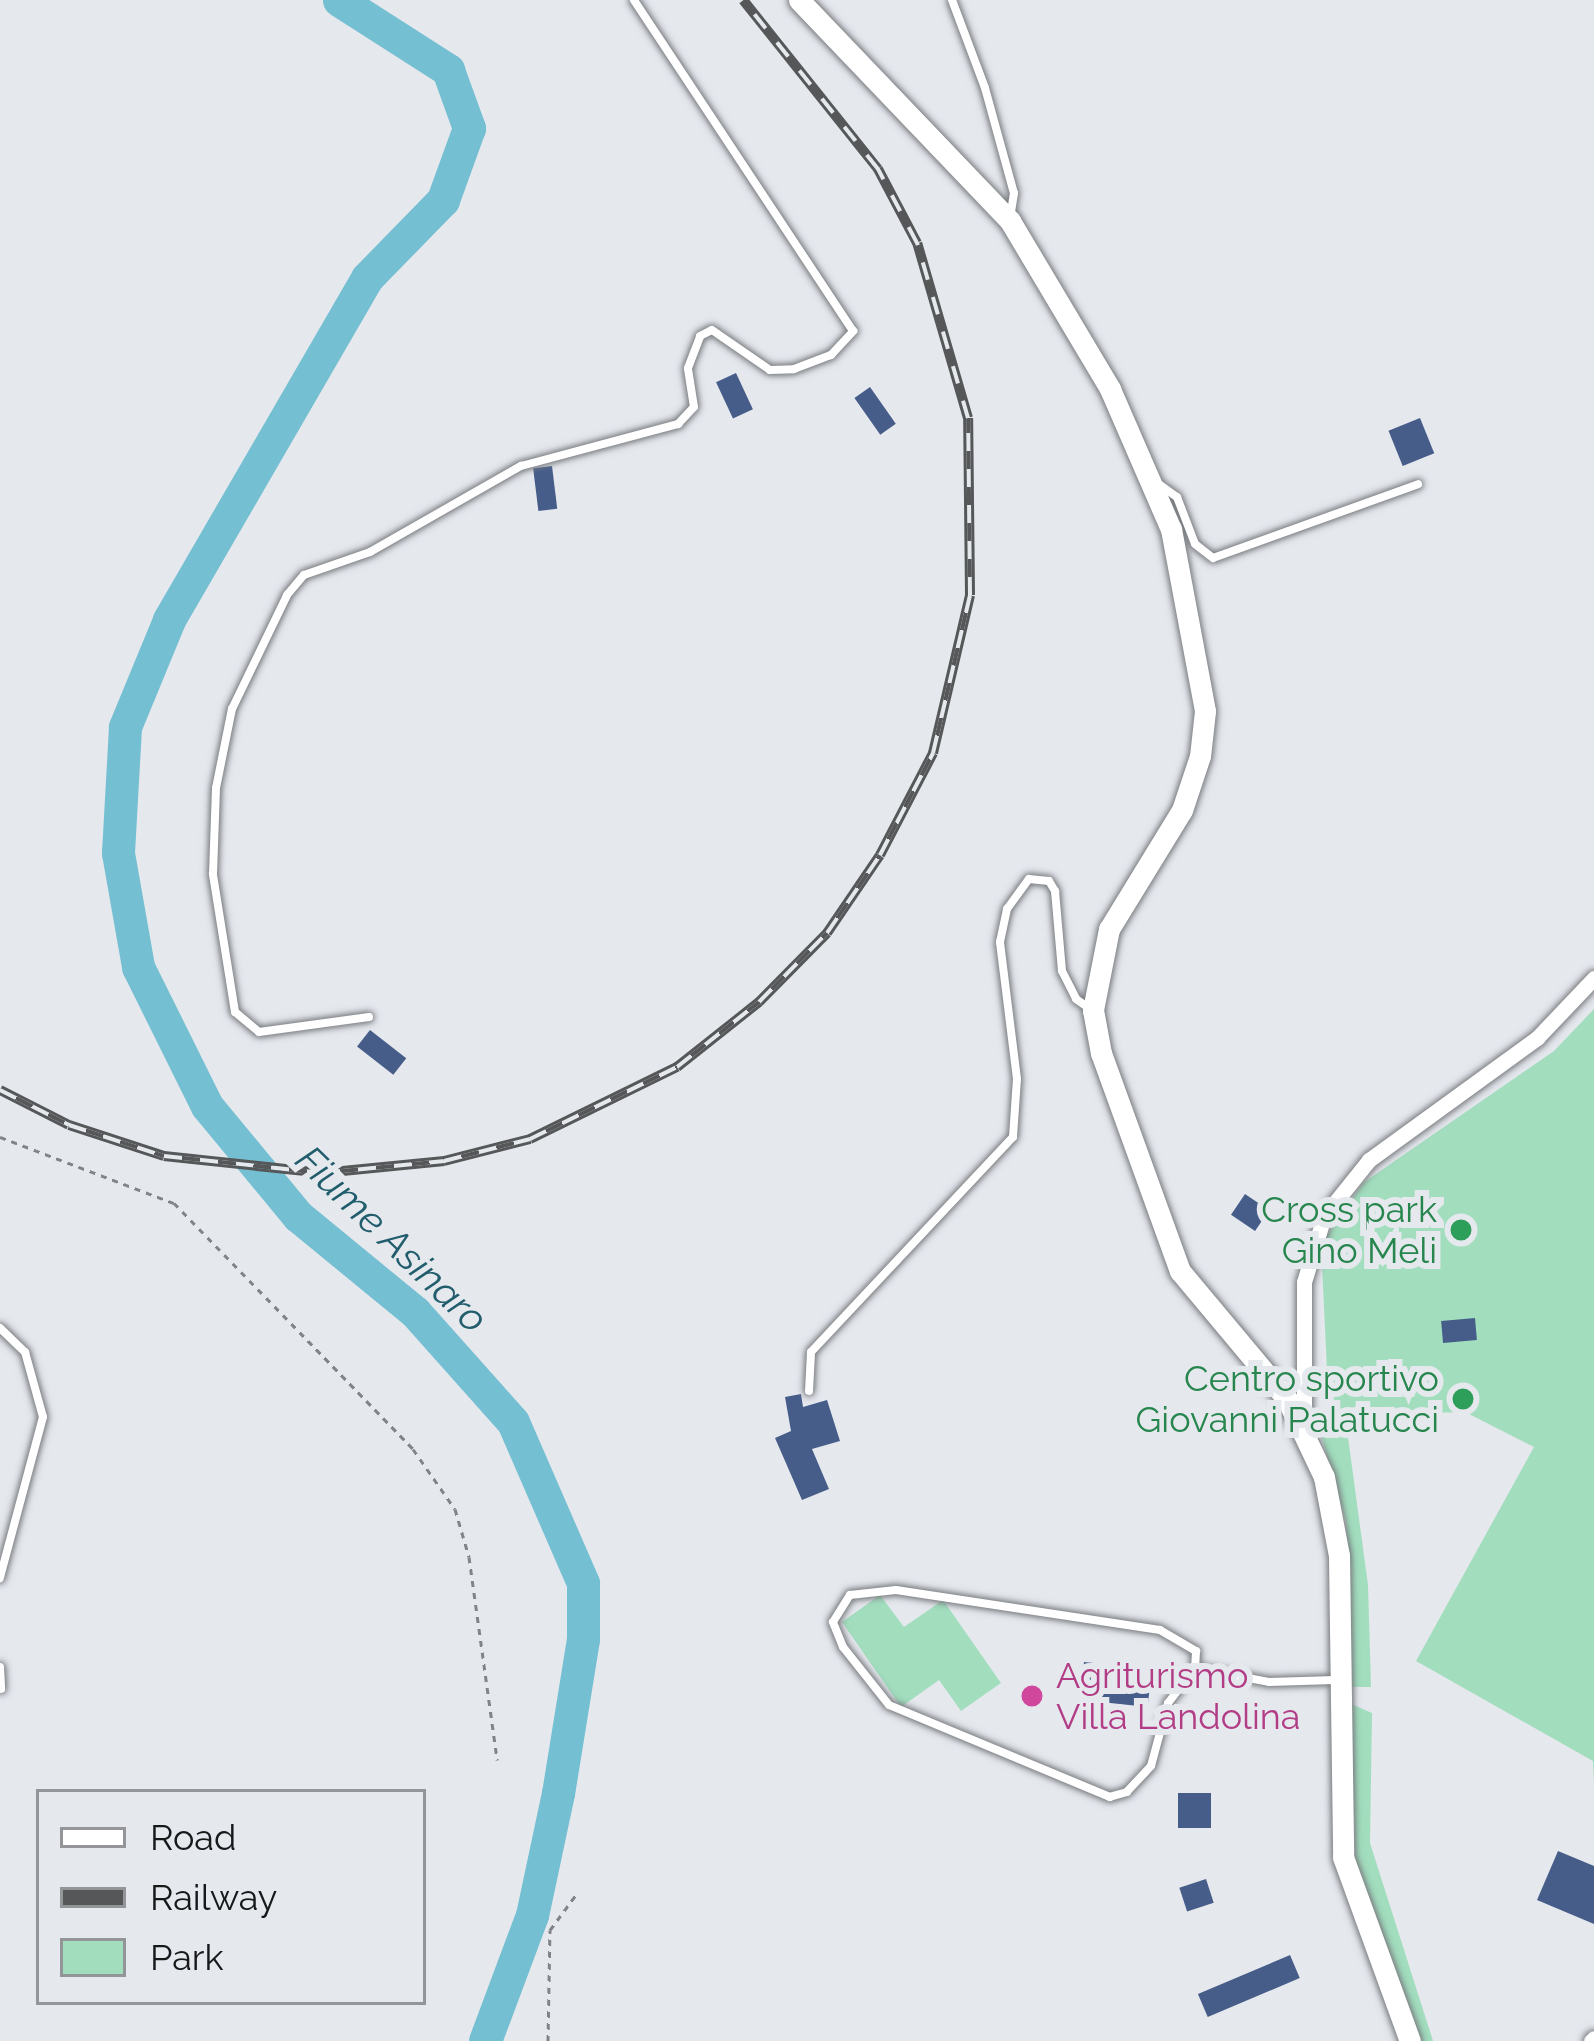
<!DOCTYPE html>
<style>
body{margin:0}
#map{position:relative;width:1594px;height:2041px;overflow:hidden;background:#e5e8ed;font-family:Raleway,sans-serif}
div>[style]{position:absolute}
.green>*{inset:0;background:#a2debe}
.stream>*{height:6px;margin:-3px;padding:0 3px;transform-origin:3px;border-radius:3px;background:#75bfd2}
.river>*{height:33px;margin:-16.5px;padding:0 16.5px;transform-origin:16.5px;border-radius:16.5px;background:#75bfd2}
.building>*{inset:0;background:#465d8a;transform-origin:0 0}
.path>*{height:3px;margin-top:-1.5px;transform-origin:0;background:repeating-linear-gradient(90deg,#818387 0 6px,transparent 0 12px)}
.roads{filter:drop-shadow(0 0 3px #797c80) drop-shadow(0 0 3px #797c80)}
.service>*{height:8px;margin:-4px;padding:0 4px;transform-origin:4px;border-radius:4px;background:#fff}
.minor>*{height:15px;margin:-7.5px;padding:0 7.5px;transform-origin:7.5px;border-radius:7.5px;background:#fff}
.secondary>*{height:21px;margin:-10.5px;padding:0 10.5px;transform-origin:10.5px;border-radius:10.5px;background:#fff}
.rail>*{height:10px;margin-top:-5px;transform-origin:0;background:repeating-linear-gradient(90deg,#e5e8ed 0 18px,#555759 0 36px);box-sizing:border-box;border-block:3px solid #555759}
.dots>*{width:33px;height:33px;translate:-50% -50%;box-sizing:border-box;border:6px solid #e5e8ed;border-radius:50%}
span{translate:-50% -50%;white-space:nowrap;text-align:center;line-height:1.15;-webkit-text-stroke:12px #e5e8ed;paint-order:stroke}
.leisure-label{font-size:36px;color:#27864d}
.right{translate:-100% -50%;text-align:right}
.hotel-label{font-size:36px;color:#b23c85}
.left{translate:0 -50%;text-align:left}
.water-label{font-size:39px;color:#215d6c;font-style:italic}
.legend{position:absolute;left:36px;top:1789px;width:390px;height:216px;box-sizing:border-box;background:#e5e8ed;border:3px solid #939599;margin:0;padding:15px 21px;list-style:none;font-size:36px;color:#17181a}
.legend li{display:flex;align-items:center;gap:24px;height:60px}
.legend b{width:60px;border:3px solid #939599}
</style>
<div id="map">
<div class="green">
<i style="clip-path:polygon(1594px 1009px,1594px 1785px,1593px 1761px,1416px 1661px,1534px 1447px,1465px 1412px,1345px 1415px,1368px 1585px,1371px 1687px,1352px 1687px,1346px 1522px,1322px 1438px,1344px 1415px,1328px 1392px,1321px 1244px,1363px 1183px,1554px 1051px)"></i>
<i style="clip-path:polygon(880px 1595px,904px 1627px,943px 1600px,1001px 1683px,961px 1711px,939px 1680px,901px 1707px,842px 1622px)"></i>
<i style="clip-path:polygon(1351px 1704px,1372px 1713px,1370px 1843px,1433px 2041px,1421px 2041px,1356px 1882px)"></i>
</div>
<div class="stream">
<i style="left:488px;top:2032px;width:12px;rotate:48deg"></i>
</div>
<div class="river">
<i style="left:339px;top:0;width:130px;rotate:32.7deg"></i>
<i style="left:448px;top:70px;width:62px;rotate:70.1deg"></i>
<i style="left:469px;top:128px;width:77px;rotate:109.9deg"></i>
<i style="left:443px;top:200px;width:109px;rotate:134.3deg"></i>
<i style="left:367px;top:278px;width:395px;rotate:120.1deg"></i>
<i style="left:169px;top:620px;width:116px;rotate:112.4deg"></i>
<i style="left:125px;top:727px;width:126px;rotate:93.2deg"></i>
<i style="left:118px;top:853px;width:116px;rotate:80deg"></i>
<i style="left:138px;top:967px;width:155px;rotate:63.6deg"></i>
<i style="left:207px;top:1106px;width:143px;rotate:50.4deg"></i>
<i style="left:298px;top:1216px;width:151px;rotate:39.4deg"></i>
<i style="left:415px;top:1312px;width:147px;rotate:48.3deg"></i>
<i style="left:513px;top:1422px;width:176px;rotate:66.5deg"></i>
<i style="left:583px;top:1583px;width:56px;rotate:90deg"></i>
<i style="left:583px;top:1639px;width:156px;rotate:99.2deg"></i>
<i style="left:558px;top:1793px;width:125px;rotate:102deg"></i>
<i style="left:532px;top:1915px;width:134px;rotate:110.5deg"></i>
</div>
<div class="building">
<i style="left:736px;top:373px;width:40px;height:22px;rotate:65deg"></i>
<i style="left:870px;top:387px;width:45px;height:19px;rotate:55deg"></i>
<i style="left:1420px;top:418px;width:38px;height:34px;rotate:68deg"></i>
<i style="left:552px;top:466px;width:43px;height:19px;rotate:83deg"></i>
<i style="left:370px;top:1030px;width:46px;height:21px;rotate:38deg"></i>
<i style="left:1245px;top:1194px;width:29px;height:25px;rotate:34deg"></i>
<i style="left:1475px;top:1318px;width:22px;height:34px;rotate:85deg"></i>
<i style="clip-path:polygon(801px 1394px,803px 1407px,827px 1400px,840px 1441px,812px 1449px,829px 1489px,802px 1500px,775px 1438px,791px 1431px,785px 1397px)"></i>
<i style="left:1084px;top:1662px;width:68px;height:38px;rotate:6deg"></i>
<i style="left:1211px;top:1793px;width:35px;height:33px;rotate:90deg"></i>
<i style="clip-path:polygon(1558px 1851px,1594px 1866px,1594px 1924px,1537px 1900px)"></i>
<i style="left:1206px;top:1879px;width:25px;height:28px;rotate:72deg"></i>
<i style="left:1290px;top:1955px;width:25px;height:100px;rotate:67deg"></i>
</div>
<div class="path">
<i style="left:0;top:1137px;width:186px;rotate:20.8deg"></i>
<i style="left:174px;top:1203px;width:343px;rotate:45.8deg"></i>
<i style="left:413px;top:1449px;width:73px;rotate:55deg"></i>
<i style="left:455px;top:1509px;width:50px;rotate:73.7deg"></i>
<i style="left:469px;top:1557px;width:205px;rotate:82.1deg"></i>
<i style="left:548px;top:2041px;width:111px;rotate:-89deg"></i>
<i style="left:550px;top:1930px;width:47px;rotate:-53.6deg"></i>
</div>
<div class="roads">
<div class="service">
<i style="left:952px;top:0;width:94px;rotate:69.4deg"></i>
<i style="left:985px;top:88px;width:109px;rotate:74.6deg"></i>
<i style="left:1014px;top:193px;width:20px;rotate:99deg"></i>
<i style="left:1156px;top:482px;width:26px;rotate:36deg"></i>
<i style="left:1177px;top:497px;width:50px;rotate:69deg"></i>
<i style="left:1195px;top:544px;width:23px;rotate:38deg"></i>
<i style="left:1213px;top:558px;width:218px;rotate:-19.8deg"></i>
<i style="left:369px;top:1017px;width:111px;rotate:172.2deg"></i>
<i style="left:259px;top:1032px;width:31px;rotate:-140deg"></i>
<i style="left:235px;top:1012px;width:140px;rotate:-99.1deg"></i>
<i style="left:213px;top:874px;width:86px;rotate:-88deg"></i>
<i style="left:216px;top:788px;width:81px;rotate:-78.6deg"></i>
<i style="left:232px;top:709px;width:127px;rotate:-64.2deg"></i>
<i style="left:287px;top:595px;width:26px;rotate:-50deg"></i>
<i style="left:304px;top:575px;width:70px;rotate:-19.2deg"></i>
<i style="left:370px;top:552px;width:174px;rotate:-29.7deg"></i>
<i style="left:521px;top:466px;width:163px;rotate:-15deg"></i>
<i style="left:678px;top:424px;width:23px;rotate:-47deg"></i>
<i style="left:694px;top:407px;width:39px;rotate:-99deg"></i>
<i style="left:688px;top:368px;width:34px;rotate:-69deg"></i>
<i style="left:700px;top:336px;width:13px;rotate:-27deg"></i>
<i style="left:712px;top:330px;width:70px;rotate:34.6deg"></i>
<i style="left:770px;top:370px;width:24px;rotate:-2deg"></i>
<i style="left:794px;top:369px;width:40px;rotate:-21deg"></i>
<i style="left:831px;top:355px;width:33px;rotate:-47deg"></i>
<i style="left:853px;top:331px;width:397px;rotate:-123.5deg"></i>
<i style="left:0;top:1328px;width:35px;rotate:44deg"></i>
<i style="left:25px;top:1352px;width:67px;rotate:74.5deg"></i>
<i style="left:43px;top:1417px;width:167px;rotate:105deg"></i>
<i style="left:809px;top:1391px;width:39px;rotate:-87deg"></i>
<i style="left:811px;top:1352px;width:295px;rotate:-46.8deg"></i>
<i style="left:1013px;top:1137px;width:58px;rotate:-86.1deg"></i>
<i style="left:1017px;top:1079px;width:138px;rotate:-97.1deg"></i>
<i style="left:1000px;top:942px;width:34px;rotate:-78deg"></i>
<i style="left:1007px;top:909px;width:37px;rotate:-54deg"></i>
<i style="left:1029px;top:879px;width:20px;rotate:6deg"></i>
<i style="left:1049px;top:881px;width:12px;rotate:59deg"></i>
<i style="left:1055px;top:891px;width:80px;rotate:85deg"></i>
<i style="left:1062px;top:971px;width:31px;rotate:63deg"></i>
<i style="left:1076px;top:999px;width:19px;rotate:35deg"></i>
<i style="left:0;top:1667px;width:22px;rotate:87deg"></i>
<i style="left:1195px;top:1668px;width:44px;rotate:127.6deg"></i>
<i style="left:1168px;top:1703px;width:65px;rotate:105.1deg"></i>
<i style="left:1151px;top:1766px;width:35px;rotate:133deg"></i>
<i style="left:1127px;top:1792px;width:18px;rotate:164deg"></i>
<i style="left:1110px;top:1797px;width:239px;rotate:-157.4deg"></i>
<i style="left:889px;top:1705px;width:74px;rotate:-128.4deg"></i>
<i style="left:843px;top:1647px;width:27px;rotate:-112deg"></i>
<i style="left:833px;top:1622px;width:32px;rotate:-58deg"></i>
<i style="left:850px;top:1595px;width:46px;rotate:-6.2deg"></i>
<i style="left:896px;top:1590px;width:267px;rotate:8.6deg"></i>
<i style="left:1160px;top:1630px;width:42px;rotate:30.3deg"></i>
<i style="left:1196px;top:1651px;width:17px;rotate:93deg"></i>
<i style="left:1195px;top:1668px;width:75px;rotate:10.7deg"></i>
<i style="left:1269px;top:1682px;width:66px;rotate:-1.7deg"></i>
</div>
<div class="minor">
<i style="left:1304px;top:1423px;width:141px;rotate:-90deg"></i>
<i style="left:1304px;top:1282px;width:69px;rotate:-73.1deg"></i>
<i style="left:1324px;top:1216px;width:72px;rotate:-51.2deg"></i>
<i style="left:1369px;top:1160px;width:208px;rotate:-36deg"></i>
<i style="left:1537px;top:1038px;width:83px;rotate:-46.5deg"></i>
<i style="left:1591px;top:2041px;width:4px;rotate:-45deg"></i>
</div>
<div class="secondary">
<i style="left:799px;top:0;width:306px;rotate:46.3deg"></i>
<i style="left:1010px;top:221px;width:196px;rotate:59.2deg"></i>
<i style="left:1110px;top:389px;width:153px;rotate:66.5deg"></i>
<i style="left:1171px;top:529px;width:185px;rotate:79.4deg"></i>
<i style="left:1205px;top:711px;width:45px;rotate:96.3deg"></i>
<i style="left:1200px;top:756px;width:57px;rotate:108.4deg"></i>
<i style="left:1182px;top:810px;width:140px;rotate:121.5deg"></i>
<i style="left:1109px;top:929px;width:83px;rotate:101.2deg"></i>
<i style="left:1093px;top:1010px;width:44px;rotate:79.5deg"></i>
<i style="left:1101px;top:1053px;width:232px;rotate:70.1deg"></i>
<i style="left:1180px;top:1271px;width:167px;rotate:50.1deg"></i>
<i style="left:1287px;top:1399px;width:86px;rotate:64.6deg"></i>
<i style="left:1324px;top:1477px;width:80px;rotate:79.2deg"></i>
<i style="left:1339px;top:1556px;width:301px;rotate:89.2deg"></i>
<i style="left:1343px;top:1857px;width:196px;rotate:70deg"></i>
</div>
</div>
<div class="rail">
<i style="left:0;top:1090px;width:77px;rotate:26.9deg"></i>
<i style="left:69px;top:1125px;width:100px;rotate:18.1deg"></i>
<i style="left:164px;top:1156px;width:159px;rotate:6.1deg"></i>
<i style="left:322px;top:1173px;width:123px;rotate:-5.6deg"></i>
<i style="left:444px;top:1161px;width:89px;rotate:-14.3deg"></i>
<i style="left:530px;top:1139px;width:164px;rotate:-26.1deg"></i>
<i style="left:677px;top:1067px;width:105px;rotate:-38.4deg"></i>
<i style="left:759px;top:1002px;width:97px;rotate:-45.4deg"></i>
<i style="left:827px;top:933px;width:94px;rotate:-55.8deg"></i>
<i style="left:880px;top:855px;width:115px;rotate:-62.5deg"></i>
<i style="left:933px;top:753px;width:162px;rotate:-76.8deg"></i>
<i style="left:970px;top:595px;width:177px;rotate:-90.6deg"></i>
<i style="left:968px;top:418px;width:182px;rotate:-106.2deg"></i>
<i style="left:917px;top:243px;width:84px;rotate:-117.8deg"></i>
<i style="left:878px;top:169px;width:216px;rotate:-128.6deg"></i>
</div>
<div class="dots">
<i style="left:1461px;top:1230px;background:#2e9e5b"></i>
<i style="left:1463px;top:1399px;background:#2e9e5b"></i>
<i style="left:1032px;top:1696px;background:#d1479c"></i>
</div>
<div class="leisure-label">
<span class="right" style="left:1437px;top:1230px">Cross park<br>Gino Meli</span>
<span class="right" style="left:1439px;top:1399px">Centro sportivo<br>Giovanni Palatucci</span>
</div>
<div class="hotel-label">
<span class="left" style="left:1056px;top:1696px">Agriturismo<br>Villa Landolina</span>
</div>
<div class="water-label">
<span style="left:392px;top:1239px;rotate:44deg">Fiume Asinaro</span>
</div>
<ul class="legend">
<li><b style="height:15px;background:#fff"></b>Road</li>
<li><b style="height:15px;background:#555759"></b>Railway</li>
<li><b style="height:33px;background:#a2debe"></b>Park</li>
</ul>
</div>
